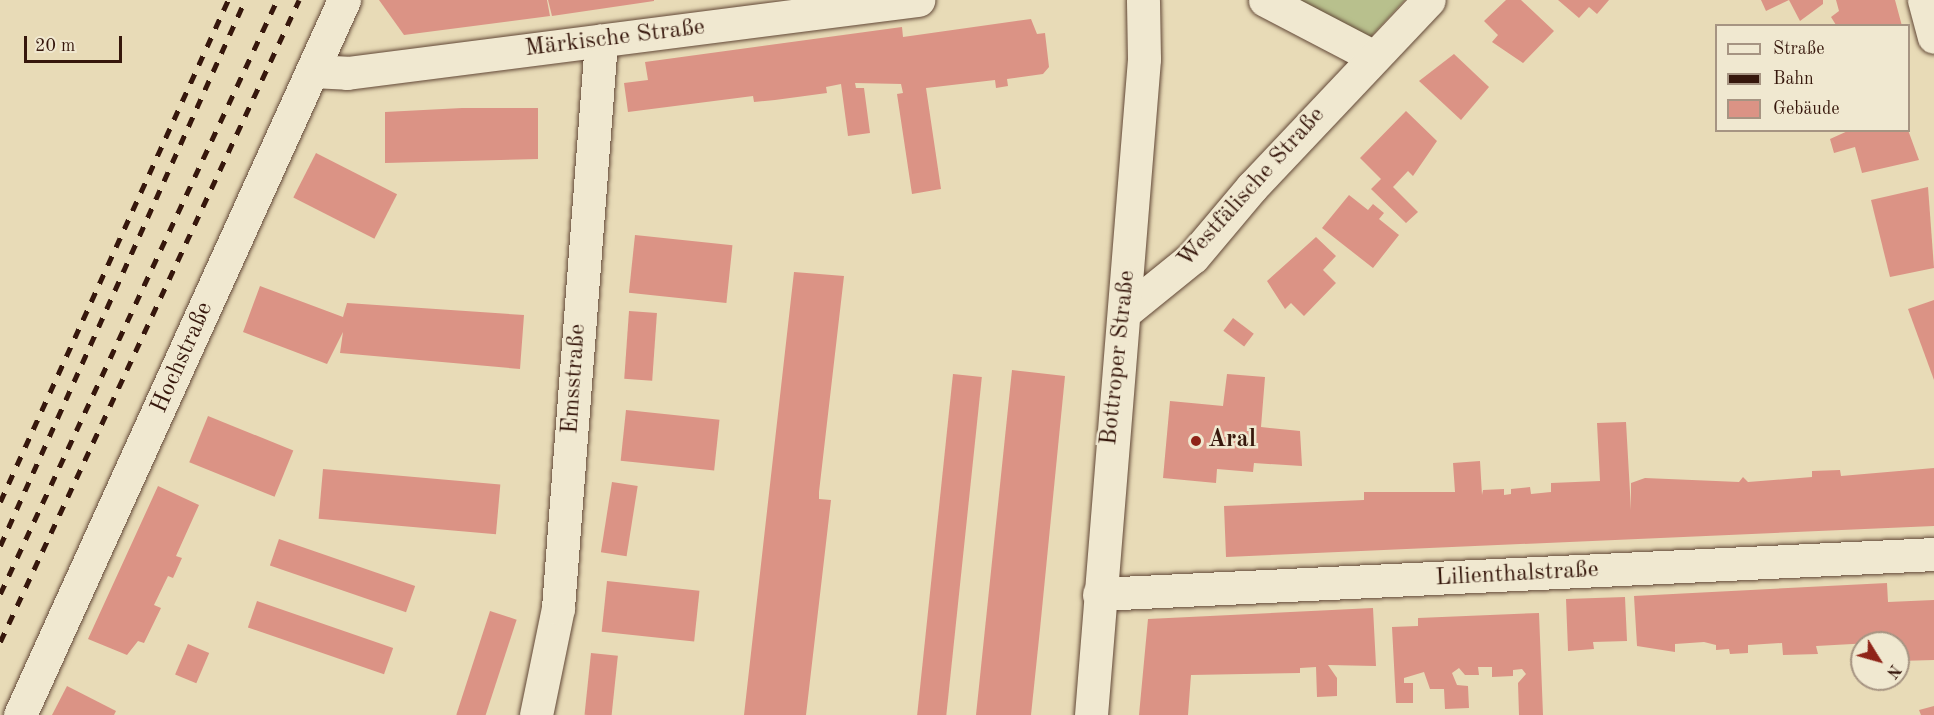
<!DOCTYPE html>
<meta charset="utf-8">
<style>
body{margin:0}
#map{position:relative;width:1934px;height:715px;overflow:hidden;background:#e8dbb7;font-family:"Old Standard TT",serif}
div>[style]{position:absolute}
.green>*{inset:0;background:#b8c08d}
.building>*{inset:0;background:#db9385;transform-origin:0 0}
.roads{filter:drop-shadow(0 0 2px #624837) drop-shadow(0 0 2px #624837)}
.minor>*{height:33px;margin:-16.5px;padding:0 16.5px;transform-origin:16.5px;border-radius:16.5px;background:#f0e8d0}
.secondary>*{height:33px;margin:-16.5px;padding:0 16.5px;transform-origin:16.5px;border-radius:16.5px;background:#f0e8d0}
.rail>*{height:4.5px;margin-top:-2.25px;transform-origin:0;background:repeating-linear-gradient(90deg,#36170c 0 10px,transparent 0 20px)}
.dots>*{width:16px;height:16px;translate:-50% -50%;box-sizing:border-box;border:3px solid #f0e8d0;border-radius:50%}
span{translate:-50% -50%;white-space:nowrap;text-align:center;line-height:1.15;-webkit-text-stroke:5px #f0e8d0;paint-order:stroke}
.street-label{font-size:24px;color:#36170c}
.poi-label{font-size:24px;color:#36170c;font-weight:700}
.left{translate:0 -50%;text-align:left}
.legend{position:absolute;left:1715px;top:24px;width:195px;height:108px;box-sizing:border-box;background:#f0e8d0;border:2px solid #a69482;margin:0;padding:8px 10px;list-style:none;font-size:18px;color:#36170c}
.legend li{display:flex;align-items:center;gap:12px;height:30px}
.legend b{width:30px;border:2px solid #a69482}
.north{position:absolute;left:1850px;top:631px;width:60px;height:60px;box-sizing:border-box;background:#f0e8d0;border:2px solid #a69482;border-radius:50%;rotate:127deg;font-size:16px;font-weight:700;line-height:24px;text-align:center;color:#36170c}
.north::after{content:'';display:block;margin:auto;width:21px;height:27px;background:#8f2418;clip-path:polygon(50% 0,100% 100%,50% 72%,0 100%)}
.scale{position:absolute;left:24px;top:36px;width:98px;height:27px;box-sizing:border-box;border:3px solid #36170c;border-top:0;padding-left:8px;font-size:18px;line-height:21px;white-space:nowrap;color:#36170c;-webkit-text-stroke:4px #f0e8d0;paint-order:stroke}
</style>
<div id="map">
<div class="green">
<i style="clip-path:polygon(1280px 0,1405px 0,1363px 45px)"></i>
</div>
<div class="building">
<i style="clip-path:polygon(379px 0,547px 0,550px 16px,404px 35px)"></i>
<i style="clip-path:polygon(548px 0,654px 0,654px 1px,552px 16px)"></i>
<i style="clip-path:polygon(1506px 0,1521px 0,1554px 31px,1523px 63px,1492px 42px,1498px 35px,1484px 21px)"></i>
<i style="clip-path:polygon(1558px 0,1609px 0,1597px 14px,1589px 7px,1579px 18px)"></i>
<i style="clip-path:polygon(1761px 0,1789px 0,1766px 11px)"></i>
<i style="clip-path:polygon(1789px 0,1823px 0,1823px 4px,1800px 21px)"></i>
<i style="clip-path:polygon(1836px 0,1895px 0,1902px 26px,1836px 25px,1831px 17px,1839px 11px)"></i>
<i style="clip-path:polygon(1031px 19px,1037px 34px,1045px 33px,1049px 67px,1043px 74px,1007px 79px,1008px 86px,996px 88px,995px 80px,926px 88px,941px 189px,912px 194px,897px 94px,903px 93px,901px 84px,855px 83px,856px 88px,864px 88px,870px 133px,848px 136px,841px 84px,826px 87px,827px 93px,775px 100px,754px 102px,753px 96px,628px 112px,624px 83px,648px 80px,645px 62px,902px 27px,903px 37px)"></i>
<i style="clip-path:polygon(1454px 54px,1489px 87px,1461px 120px,1419px 81px)"></i>
<i style="clip-path:polygon(462px 108px,538px 108px,538px 159px,385px 163px,385px 112px)"></i>
<i style="clip-path:polygon(1406px 111px,1437px 141px,1413px 176px,1408px 171px,1393px 187px,1418px 212px,1406px 223px,1371px 189px,1381px 179px,1360px 158px)"></i>
<i style="clip-path:polygon(1850px 130px,1908px 130px,1919px 160px,1862px 173px,1855px 147px,1834px 153px,1830px 139px)"></i>
<i style="left:316px;top:153px;width:91px;height:50px;rotate:27deg"></i>
<i style="clip-path:polygon(1928px 187px,1934px 268px,1890px 277px,1871px 200px)"></i>
<i style="clip-path:polygon(1349px 195px,1368px 210px,1373px 204px,1384px 213px,1379px 219px,1399px 235px,1373px 268px,1322px 228px)"></i>
<i style="left:635px;top:235px;width:98px;height:58px;rotate:6deg"></i>
<i style="clip-path:polygon(1316px 237px,1336px 256px,1323px 270px,1336px 283px,1304px 316px,1291px 303px,1285px 309px,1267px 281px)"></i>
<i style="clip-path:polygon(794px 272px,844px 276px,819px 492px,819px 499px,831px 500px,806px 715px,744px 715px)"></i>
<i style="clip-path:polygon(260px 286px,343px 317px,347px 303px,524px 315px,520px 369px,340px 353px,343px 332px,327px 364px,243px 332px)"></i>
<i style="clip-path:polygon(1934px 300px,1934px 380px,1908px 309px)"></i>
<i style="left:629px;top:311px;width:28px;height:68px;rotate:4deg"></i>
<i style="left:1233px;top:318px;width:26px;height:16px;rotate:37deg"></i>
<i style="clip-path:polygon(1012px 370px,1065px 376px,1040px 629px,1031px 715px,976px 715px)"></i>
<i style="left:953px;top:374px;width:29px;height:343px;rotate:6deg"></i>
<i style="clip-path:polygon(1227px 374px,1265px 377px,1261px 427px,1300px 431px,1302px 466px,1254px 463px,1253px 472px,1217px 469px,1216px 483px,1163px 478px,1170px 401px,1223px 406px)"></i>
<i style="left:626px;top:410px;width:94px;height:51px;rotate:6deg"></i>
<i style="left:208px;top:416px;width:92px;height:50px;rotate:22deg"></i>
<i style="clip-path:polygon(1626px 422px,1631px 510px,1631px 483px,1645px 478px,1739px 482px,1743px 477px,1748px 482px,1812px 477px,1812px 471px,1840px 470px,1841px 476px,1934px 468px,1934px 526px,1226px 557px,1224px 506px,1364px 500px,1364px 492px,1455px 492px,1453px 463px,1480px 461px,1482px 495px,1483px 490px,1504px 489px,1504px 495px,1511px 494px,1511px 489px,1530px 487px,1531px 494px,1551px 492px,1551px 483px,1600px 481px,1597px 423px)"></i>
<i style="left:323px;top:469px;width:178px;height:50px;rotate:5deg"></i>
<i style="left:612px;top:482px;width:26px;height:71px;rotate:9deg"></i>
<i style="clip-path:polygon(158px 486px,199px 505px,176px 556px,182px 558px,173px 578px,168px 576px,154px 605px,161px 608px,144px 643px,138px 641px,127px 655px,88px 639px)"></i>
<i style="left:279px;top:539px;width:144px;height:28px;rotate:19deg"></i>
<i style="left:607px;top:581px;width:93px;height:51px;rotate:6deg"></i>
<i style="clip-path:polygon(1887px 583px,1888px 602px,1934px 600px,1934px 660px,1898px 661px,1898px 643px,1889px 642px,1816px 646px,1818px 654px,1783px 655px,1782px 643px,1748px 645px,1748px 653px,1730px 654px,1729px 649px,1716px 650px,1716px 645px,1704px 642px,1675px 644px,1675px 652px,1637px 646px,1634px 596px)"></i>
<i style="clip-path:polygon(1625px 597px,1627px 641px,1593px 642px,1594px 649px,1568px 651px,1566px 599px)"></i>
<i style="left:257px;top:601px;width:144px;height:28px;rotate:19deg"></i>
<i style="clip-path:polygon(1373px 608px,1376px 666px,1328px 665px,1337px 678px,1337px 696px,1317px 697px,1316px 667px,1300px 668px,1300px 673px,1191px 675px,1188px 715px,1139px 715px,1148px 619px)"></i>
<i style="left:490px;top:611px;width:28px;height:109px;rotate:18deg"></i>
<i style="clip-path:polygon(1539px 613px,1543px 715px,1519px 715px,1518px 683px,1526px 674px,1522px 669px,1513px 670px,1513px 676px,1492px 677px,1492px 667px,1478px 667px,1479px 675px,1465px 675px,1459px 668px,1452px 673px,1457px 685px,1468px 686px,1469px 708px,1445px 709px,1444px 689px,1430px 689px,1424px 672px,1404px 678px,1404px 683px,1413px 683px,1413px 703px,1396px 703px,1392px 627px,1418px 626px,1418px 618px)"></i>
<i style="left:188px;top:644px;width:23px;height:33px;rotate:23deg"></i>
<i style="left:591px;top:653px;width:27px;height:62px;rotate:6deg"></i>
<i style="clip-path:polygon(67px 686px,116px 711px,114px 715px,52px 715px)"></i>
<i style="clip-path:polygon(1934px 706px,1934px 715px,1921px 715px,1919px 710px)"></i>
</div>
<div class="roads">
<div class="minor">
<i style="left:1265px;top:0;width:121px;rotate:27.6deg"></i>
<i style="left:1924px;top:0;width:38px;rotate:75deg"></i>
<i style="left:312px;top:71px;width:35px;rotate:3deg"></i>
<i style="left:347px;top:73px;width:576px;rotate:-7.29deg"></i>
<i style="left:1125px;top:312px;width:87px;rotate:-39deg"></i>
<i style="left:1193px;top:257px;width:92px;rotate:-49.9deg"></i>
<i style="left:1252px;top:187px;width:257px;rotate:-46.6deg"></i>
<i style="left:1099px;top:594px;width:836px;rotate:-2.74deg"></i>
<i style="left:20px;top:715px;width:785px;rotate:-65.62deg"></i>
<i style="left:536px;top:715px;width:109px;rotate:-78.4deg"></i>
<i style="left:558px;top:608px;width:569px;rotate:-85.66deg"></i>
</div>
<div class="secondary">
<i style="left:1091px;top:715px;width:658px;rotate:-85.38deg"></i>
<i style="left:1144px;top:59px;width:59px;rotate:-91deg"></i>
</div>
</div>
<div class="rail">
<i style="left:0;top:502px;width:551px;rotate:-65.57deg"></i>
<i style="left:0;top:546px;width:598px;rotate:-65.83deg"></i>
<i style="left:0;top:594px;width:655px;rotate:-65deg"></i>
<i style="left:0;top:642px;width:708px;rotate:-65.03deg"></i>
</div>
<div class="dots">
<i style="left:1196px;top:441px;background:#8f2418"></i>
</div>
<div class="street-label">
<span style="left:615px;top:39px;rotate:-7deg">Märkische Straße</span>
<span style="left:1252px;top:188px;rotate:-48deg">Westfälische Straße</span>
<span style="left:183px;top:358px;rotate:-66deg">Hochstraße</span>
<span style="left:1119px;top:358px;rotate:-84deg">Bottroper Straße</span>
<span style="left:575px;top:379px;rotate:-86deg">Emsstraße</span>
<span style="left:1517px;top:575px;rotate:-3deg">Lilienthalstraße</span>
</div>
<div class="poi-label">
<span class="left" style="left:1208px;top:441px">Aral</span>
</div>
<ul class="legend">
<li><b style="height:8px;background:#f0e8d0"></b>Straße</li>
<li><b style="height:8px;background:#36170c"></b>Bahn</li>
<li><b style="height:16px;background:#db9385"></b>Gebäude</li>
</ul>
<div class="north">N</div>
<div class="scale">20 m</div>
</div>
